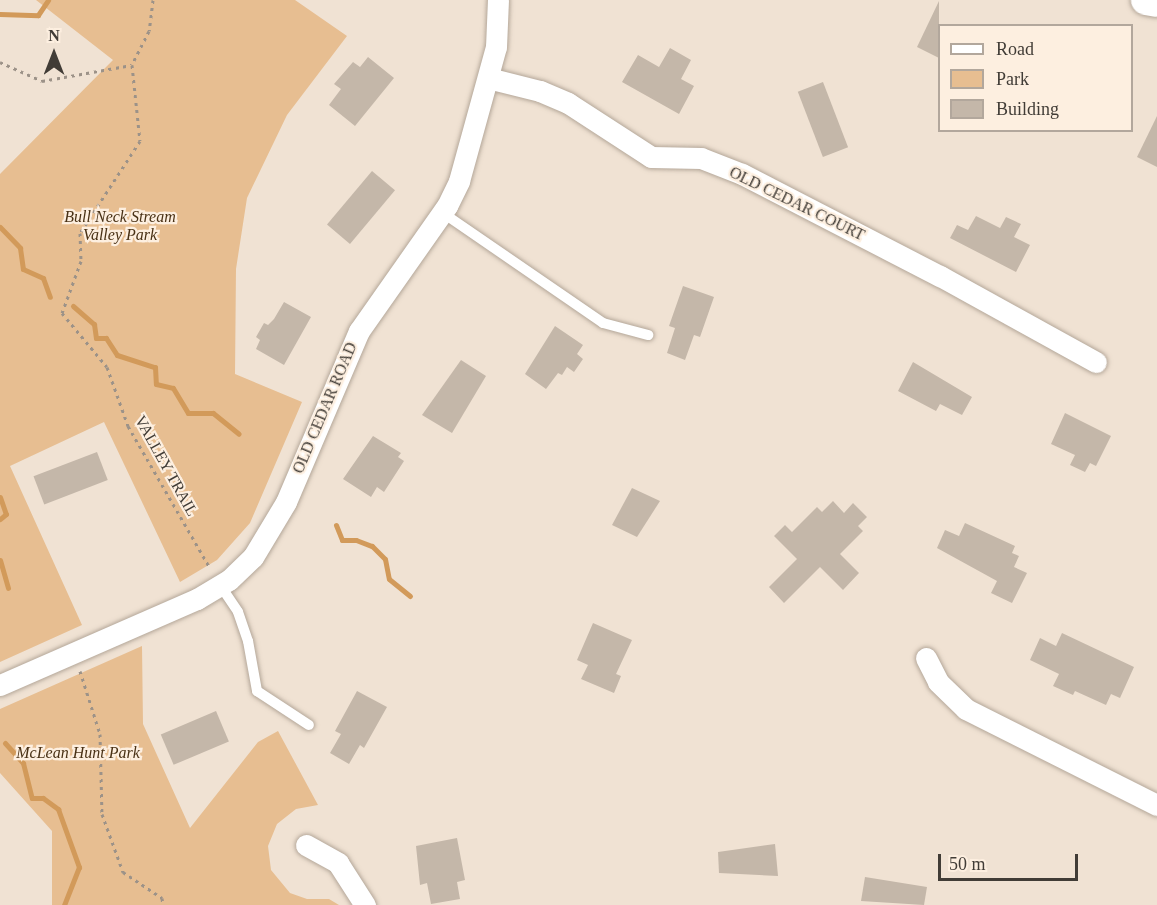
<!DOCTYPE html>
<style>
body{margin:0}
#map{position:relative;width:1157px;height:905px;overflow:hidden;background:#f0e2d3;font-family:"Times New Roman",serif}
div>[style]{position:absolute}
.green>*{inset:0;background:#e7be91}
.stream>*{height:5px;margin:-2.5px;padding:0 2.5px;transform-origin:2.5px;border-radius:2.5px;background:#d29a5a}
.building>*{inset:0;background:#c4b7a9;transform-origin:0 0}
.path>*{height:3px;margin-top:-1.5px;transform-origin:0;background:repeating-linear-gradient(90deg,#9c9288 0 3px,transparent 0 7.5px)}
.roads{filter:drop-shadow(0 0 2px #b4a799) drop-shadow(0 0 2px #b4a799)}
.service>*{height:10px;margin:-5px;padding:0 5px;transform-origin:5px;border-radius:5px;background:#fff}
.minor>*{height:21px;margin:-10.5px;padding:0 10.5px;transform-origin:10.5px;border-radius:10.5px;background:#fff}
.secondary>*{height:30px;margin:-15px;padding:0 15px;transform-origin:15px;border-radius:15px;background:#fff}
span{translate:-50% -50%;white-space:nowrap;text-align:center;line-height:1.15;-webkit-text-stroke:4.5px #fdefe0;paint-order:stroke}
.street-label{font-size:16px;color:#413c36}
.park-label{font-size:16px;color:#493115;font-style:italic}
.legend{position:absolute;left:938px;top:24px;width:195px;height:108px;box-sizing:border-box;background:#fdefe0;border:2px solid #b2a79c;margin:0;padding:8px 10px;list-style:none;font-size:18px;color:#413c36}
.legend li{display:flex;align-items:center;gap:12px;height:30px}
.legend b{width:30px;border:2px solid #b2a79c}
.north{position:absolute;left:24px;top:24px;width:60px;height:60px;-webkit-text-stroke:4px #fdefe0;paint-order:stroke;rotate:0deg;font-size:16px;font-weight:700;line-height:24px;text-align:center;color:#413c36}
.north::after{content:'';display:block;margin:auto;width:21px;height:27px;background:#413c36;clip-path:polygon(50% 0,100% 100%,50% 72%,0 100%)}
.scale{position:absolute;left:938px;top:854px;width:140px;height:27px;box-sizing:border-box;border:3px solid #413c36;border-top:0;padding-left:8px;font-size:18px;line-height:21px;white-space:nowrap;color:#413c36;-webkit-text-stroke:4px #fdefe0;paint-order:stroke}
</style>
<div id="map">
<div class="green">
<i style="clip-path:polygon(36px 0,295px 0,347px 36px,287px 115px,247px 198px,236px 269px,235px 374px,302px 402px,250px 523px,217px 560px,180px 582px,104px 422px,10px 466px,82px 625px,0 662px,0 174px,113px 60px)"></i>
<i style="clip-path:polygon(142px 646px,143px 724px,190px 828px,258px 742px,278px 731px,318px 805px,296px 809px,277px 824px,268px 846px,271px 870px,290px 893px,307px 899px,329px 899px,339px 905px,52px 905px,52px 831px,0 773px,0 709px)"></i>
</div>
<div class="stream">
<i style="left:0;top:14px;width:38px;rotate:2deg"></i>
<i style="left:38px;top:15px;width:18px;rotate:-56deg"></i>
<i style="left:0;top:227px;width:29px;rotate:46deg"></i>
<i style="left:20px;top:248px;width:21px;rotate:82deg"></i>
<i style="left:23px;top:269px;width:22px;rotate:24deg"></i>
<i style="left:43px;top:278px;width:20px;rotate:70deg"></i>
<i style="left:73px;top:306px;width:28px;rotate:41deg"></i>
<i style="left:94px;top:324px;width:14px;rotate:82deg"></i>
<i style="left:96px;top:338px;width:10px"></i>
<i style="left:106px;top:338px;width:20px;rotate:57deg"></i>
<i style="left:117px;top:355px;width:40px;rotate:18deg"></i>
<i style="left:155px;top:367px;width:17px;rotate:87deg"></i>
<i style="left:156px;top:384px;width:17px;rotate:13deg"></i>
<i style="left:173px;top:388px;width:29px;rotate:59deg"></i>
<i style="left:188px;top:413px;width:25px"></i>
<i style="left:213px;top:413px;width:33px;rotate:39deg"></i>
<i style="left:0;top:497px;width:18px;rotate:71deg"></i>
<i style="left:6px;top:514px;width:8px;rotate:140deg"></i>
<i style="left:336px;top:525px;width:16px;rotate:68deg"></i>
<i style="left:342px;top:540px;width:14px"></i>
<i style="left:356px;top:540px;width:17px;rotate:21deg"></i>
<i style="left:372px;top:546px;width:18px;rotate:45deg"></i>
<i style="left:385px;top:559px;width:20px;rotate:79deg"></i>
<i style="left:389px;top:579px;width:27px;rotate:39deg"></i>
<i style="left:0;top:560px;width:29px;rotate:74deg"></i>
<i style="left:5px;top:743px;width:27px;rotate:48deg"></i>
<i style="left:23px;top:763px;width:36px;rotate:76deg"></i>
<i style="left:32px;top:798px;width:11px"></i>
<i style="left:43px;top:798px;width:19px;rotate:36deg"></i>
<i style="left:58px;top:809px;width:62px;rotate:70.1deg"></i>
<i style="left:79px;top:867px;width:41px;rotate:111.5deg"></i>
</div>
<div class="building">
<i style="clip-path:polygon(939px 1px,939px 58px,917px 47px)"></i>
<i style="clip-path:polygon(670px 48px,691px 60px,681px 79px,694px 86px,679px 114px,622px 82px,638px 55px,659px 67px)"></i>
<i style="clip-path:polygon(368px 57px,394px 78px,355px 126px,329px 105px,341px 89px,334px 84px,353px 62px,360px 67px)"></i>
<i style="left:823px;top:82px;width:70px;height:27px;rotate:69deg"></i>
<i style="clip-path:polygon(1157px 116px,1157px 167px,1137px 157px)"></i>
<i style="left:372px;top:171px;width:30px;height:70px;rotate:40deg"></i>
<i style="clip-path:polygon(976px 216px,1000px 228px,1006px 217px,1021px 224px,1014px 237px,1030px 245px,1016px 272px,950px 238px,957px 225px,968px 230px)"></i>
<i style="clip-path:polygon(683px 286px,714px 297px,700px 337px,694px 335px,685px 360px,667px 353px,675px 328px,669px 326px)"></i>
<i style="clip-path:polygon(284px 302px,311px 317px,284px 365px,256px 349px,260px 340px,256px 337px,264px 323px,268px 325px,274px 319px)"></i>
<i style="clip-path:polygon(555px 326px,583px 345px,577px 354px,583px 359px,574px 372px,567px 367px,562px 375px,558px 373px,546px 389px,525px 374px)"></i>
<i style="clip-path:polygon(461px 360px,486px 376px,452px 433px,422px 415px)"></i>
<i style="clip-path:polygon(913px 362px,972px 397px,962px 415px,940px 404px,936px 411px,898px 391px)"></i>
<i style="clip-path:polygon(1065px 413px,1111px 436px,1096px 466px,1090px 463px,1085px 472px,1070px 465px,1075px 455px,1051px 444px)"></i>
<i style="clip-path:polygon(373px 436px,401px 453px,398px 457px,404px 461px,384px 492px,377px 487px,371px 497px,343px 479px)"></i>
<i style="left:97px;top:452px;width:30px;height:68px;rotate:69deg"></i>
<i style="clip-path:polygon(632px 488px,660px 501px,637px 537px,612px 525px)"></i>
<i style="clip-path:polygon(833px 501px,844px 513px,853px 503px,867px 517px,858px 526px,863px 531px,840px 554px,859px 573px,843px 590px,820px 567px,784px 603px,769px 587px,797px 559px,774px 536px,785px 525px,792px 532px,817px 507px,822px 512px)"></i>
<i style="clip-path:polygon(965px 523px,1015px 546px,1012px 553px,1019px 556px,1014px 567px,1027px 573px,1012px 603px,991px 593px,997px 581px,937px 548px,945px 530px,959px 536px)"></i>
<i style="clip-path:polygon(593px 623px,632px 640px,616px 674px,621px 676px,614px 693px,581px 679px,588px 665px,577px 660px)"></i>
<i style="clip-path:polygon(1062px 633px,1134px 667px,1120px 698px,1111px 694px,1106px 705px,1075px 691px,1073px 695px,1053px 686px,1059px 674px,1030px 660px,1040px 638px,1056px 646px)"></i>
<i style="clip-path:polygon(357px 691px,387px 707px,364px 748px,360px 745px,349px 764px,330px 753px,341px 734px,335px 731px)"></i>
<i style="left:216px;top:711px;width:33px;height:60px;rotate:67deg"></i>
<i style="clip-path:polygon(457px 838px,465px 880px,457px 882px,460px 899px,431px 904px,427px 883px,420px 885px,416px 846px)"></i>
<i style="clip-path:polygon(775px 844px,778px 876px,719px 873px,718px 852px)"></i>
<i style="clip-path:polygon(865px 877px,927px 887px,924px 905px,861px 901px)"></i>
</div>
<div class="path">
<i style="left:153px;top:0;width:31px;rotate:97deg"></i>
<i style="left:149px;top:31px;width:38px;rotate:117deg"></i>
<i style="left:132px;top:65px;width:76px;rotate:84deg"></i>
<i style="left:140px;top:141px;width:110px;rotate:123.1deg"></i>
<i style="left:80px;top:233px;width:28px;rotate:88deg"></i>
<i style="left:81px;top:261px;width:55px;rotate:110.1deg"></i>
<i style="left:62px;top:313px;width:70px;rotate:50.2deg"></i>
<i style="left:107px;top:367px;width:63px;rotate:70.4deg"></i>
<i style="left:128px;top:426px;width:164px;rotate:60deg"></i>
<i style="left:0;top:62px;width:46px;rotate:24.3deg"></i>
<i style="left:42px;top:81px;width:91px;rotate:-10.1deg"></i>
<i style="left:80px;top:671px;width:66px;rotate:72.4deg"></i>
<i style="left:100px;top:734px;width:80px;rotate:88.6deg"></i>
<i style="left:102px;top:814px;width:62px;rotate:70.1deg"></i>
<i style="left:123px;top:872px;width:47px;rotate:33.7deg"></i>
<i style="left:162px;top:898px;width:7px;rotate:82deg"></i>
</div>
<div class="roads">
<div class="service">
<i style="left:443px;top:213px;width:194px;rotate:34.5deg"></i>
<i style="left:603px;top:323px;width:47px;rotate:14.9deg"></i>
<i style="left:220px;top:585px;width:32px;rotate:56deg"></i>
<i style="left:238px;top:612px;width:31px;rotate:71deg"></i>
<i style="left:248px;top:641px;width:51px;rotate:79.8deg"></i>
<i style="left:257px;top:691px;width:62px;rotate:33.2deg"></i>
</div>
<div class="minor">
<i style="left:488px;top:78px;width:54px;rotate:14deg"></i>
<i style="left:540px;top:91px;width:30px;rotate:23deg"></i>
<i style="left:568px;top:103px;width:99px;rotate:33deg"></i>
<i style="left:651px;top:157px;width:50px;rotate:1.1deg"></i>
<i style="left:701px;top:158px;width:44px;rotate:21.3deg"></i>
<i style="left:742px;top:174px;width:223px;rotate:27.3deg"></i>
<i style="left:940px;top:276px;width:178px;rotate:28.9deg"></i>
<i style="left:926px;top:658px;width:27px;rotate:63deg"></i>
<i style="left:938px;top:682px;width:39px;rotate:44deg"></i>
<i style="left:966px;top:709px;width:214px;rotate:26.7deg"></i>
<i style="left:0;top:685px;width:215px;rotate:-23.6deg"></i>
<i style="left:197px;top:599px;width:37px;rotate:-31deg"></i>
<i style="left:229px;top:580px;width:33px;rotate:-44deg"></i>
<i style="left:253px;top:557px;width:64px;rotate:-59deg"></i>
<i style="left:286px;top:502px;width:186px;rotate:-66.9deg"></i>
<i style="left:359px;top:331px;width:153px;rotate:-54.9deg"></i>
<i style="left:447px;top:206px;width:28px;rotate:-64deg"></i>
<i style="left:459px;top:181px;width:139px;rotate:-74.6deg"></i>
<i style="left:496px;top:47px;width:47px;rotate:-87.6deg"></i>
<i style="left:306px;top:845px;width:37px;rotate:29deg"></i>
<i style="left:338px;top:863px;width:50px;rotate:57.3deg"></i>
</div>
<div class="secondary">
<i style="left:1146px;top:0;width:11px;rotate:10deg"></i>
</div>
</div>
<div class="street-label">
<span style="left:797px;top:204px;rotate:26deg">OLD CEDAR COURT</span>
<span style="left:325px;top:408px;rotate:-67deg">OLD CEDAR ROAD</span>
<span style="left:166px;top:466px;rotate:61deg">VALLEY TRAIL</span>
</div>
<div class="park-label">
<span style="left:120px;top:226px">Bull Neck Stream<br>Valley Park</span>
<span style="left:78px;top:753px">McLean Hunt Park</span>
</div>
<ul class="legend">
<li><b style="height:8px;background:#fff"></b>Road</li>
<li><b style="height:16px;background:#e7be91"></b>Park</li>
<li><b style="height:16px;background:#c4b7a9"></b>Building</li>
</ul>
<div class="north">N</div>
<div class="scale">50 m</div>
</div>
